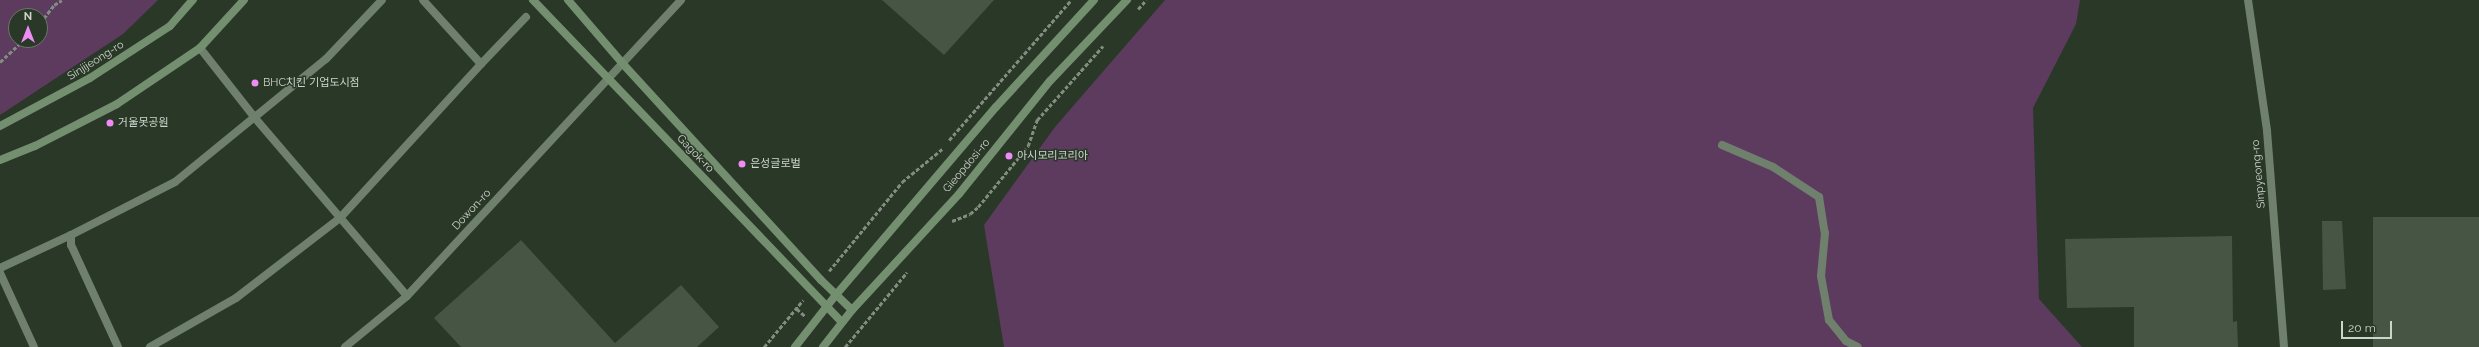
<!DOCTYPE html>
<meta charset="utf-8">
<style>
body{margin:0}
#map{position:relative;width:2479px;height:347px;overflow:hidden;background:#2a3828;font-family:Raleway,"Noto Sans KR",sans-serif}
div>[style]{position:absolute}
.green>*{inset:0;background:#5d3b5f}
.building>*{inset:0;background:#465544;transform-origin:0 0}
.path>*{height:2.5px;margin-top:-1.25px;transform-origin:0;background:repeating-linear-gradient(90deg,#828d81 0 4px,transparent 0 6px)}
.street>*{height:8px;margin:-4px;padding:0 4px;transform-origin:4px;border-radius:4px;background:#6f806d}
.secondary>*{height:8px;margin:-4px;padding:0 4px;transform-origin:4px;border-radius:4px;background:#748e70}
.dots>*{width:11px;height:11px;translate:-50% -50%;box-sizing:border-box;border:2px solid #2a3828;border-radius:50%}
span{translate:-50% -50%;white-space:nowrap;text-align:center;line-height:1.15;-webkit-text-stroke:3px #2a3828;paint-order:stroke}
.street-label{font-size:11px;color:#ccd5cb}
.poi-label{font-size:11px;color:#ccd5cb}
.left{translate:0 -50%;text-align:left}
.north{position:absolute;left:8px;top:8px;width:40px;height:40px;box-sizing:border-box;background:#2a3828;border:1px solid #6b7769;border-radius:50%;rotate:0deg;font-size:11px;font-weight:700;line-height:16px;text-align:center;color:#ccd5cb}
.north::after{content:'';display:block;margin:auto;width:14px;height:18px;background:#f08bf6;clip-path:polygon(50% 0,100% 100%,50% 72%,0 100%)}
.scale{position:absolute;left:2341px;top:321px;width:51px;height:18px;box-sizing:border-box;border:2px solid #ccd5cb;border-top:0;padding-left:5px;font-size:12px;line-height:14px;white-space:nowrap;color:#ccd5cb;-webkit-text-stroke:3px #2a3828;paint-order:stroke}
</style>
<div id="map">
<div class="green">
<i style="clip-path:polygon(evenodd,0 0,158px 0,123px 34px,0 115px,0 0,16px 16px,40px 16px,40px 40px,16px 40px,16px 16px)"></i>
<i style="clip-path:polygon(1165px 0,2080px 0,2076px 24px,2033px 108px,2039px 299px,2082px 347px,1004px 347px,984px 225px,1055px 127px)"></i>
</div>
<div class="building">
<i style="clip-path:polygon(882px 0,994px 0,944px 55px)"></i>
<i style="left:2479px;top:217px;width:130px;height:106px;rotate:90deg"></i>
<i style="clip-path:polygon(2322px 221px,2342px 221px,2346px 289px,2323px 290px)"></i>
<i style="clip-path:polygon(2232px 236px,2233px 322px,2237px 321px,2238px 347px,2134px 347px,2134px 307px,2067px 308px,2065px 239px)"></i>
<i style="clip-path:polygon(521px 240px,615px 343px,681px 285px,719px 327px,697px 347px,461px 347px,434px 318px)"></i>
</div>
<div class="path">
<i style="left:1138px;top:9px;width:12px;rotate:-48deg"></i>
<i style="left:40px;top:23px;width:23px;rotate:-52deg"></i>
<i style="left:54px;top:5px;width:9px;rotate:-32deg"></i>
<i style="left:0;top:62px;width:33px;rotate:-43deg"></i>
<i style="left:949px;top:140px;width:186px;rotate:-48.9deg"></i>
<i style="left:952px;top:221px;width:19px;rotate:-21deg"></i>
<i style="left:970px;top:214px;width:11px;rotate:-41deg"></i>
<i style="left:978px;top:207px;width:79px;rotate:-50.7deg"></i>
<i style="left:1028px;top:146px;width:28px;rotate:-71deg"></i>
<i style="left:1037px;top:120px;width:99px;rotate:-48.3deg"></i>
<i style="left:829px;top:271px;width:115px;rotate:-50.6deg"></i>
<i style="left:902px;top:182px;width:52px;rotate:-39.5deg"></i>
<i style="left:797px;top:309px;width:11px;rotate:41deg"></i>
<i style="left:764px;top:347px;width:61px;rotate:-50.3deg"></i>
<i style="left:845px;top:347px;width:97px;rotate:-50.4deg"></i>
</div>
<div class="street">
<i style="left:2248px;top:0;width:132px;rotate:81.7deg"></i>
<i style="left:2267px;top:131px;width:217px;rotate:85.5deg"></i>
<i style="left:200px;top:48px;width:89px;rotate:51.8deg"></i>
<i style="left:255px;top:118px;width:234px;rotate:49.5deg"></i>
<i style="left:481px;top:64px;width:65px;rotate:-46.2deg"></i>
<i style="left:1722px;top:145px;width:56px;rotate:23.3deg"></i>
<i style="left:1773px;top:167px;width:55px;rotate:33.1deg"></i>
<i style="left:1819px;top:197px;width:36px;rotate:81deg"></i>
<i style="left:1825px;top:233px;width:43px;rotate:95.3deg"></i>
<i style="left:1821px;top:276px;width:45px;rotate:79.7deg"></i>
<i style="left:1829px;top:320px;width:27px;rotate:51deg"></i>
<i style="left:1846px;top:341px;width:13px;rotate:27deg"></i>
<i style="left:0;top:268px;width:78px;rotate:-24.9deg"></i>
<i style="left:0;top:273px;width:81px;rotate:65.3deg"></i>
<i style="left:118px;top:347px;width:112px;rotate:-114.7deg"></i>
<i style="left:71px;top:245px;width:10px;rotate:-90deg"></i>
<i style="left:71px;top:235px;width:117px;rotate:-27deg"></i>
<i style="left:175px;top:182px;width:195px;rotate:-39.2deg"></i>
<i style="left:326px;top:59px;width:81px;rotate:-46.5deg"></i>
<i style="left:150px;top:347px;width:99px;rotate:-29.7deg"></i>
<i style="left:236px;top:298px;width:131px;rotate:-37.6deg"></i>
<i style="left:340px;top:218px;width:209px;rotate:-47.5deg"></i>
<i style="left:481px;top:64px;width:86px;rotate:-132.2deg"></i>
<i style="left:345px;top:347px;width:80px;rotate:-39.4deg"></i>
<i style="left:407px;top:296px;width:403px;rotate:-47.2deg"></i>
</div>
<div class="secondary">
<i style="left:533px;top:0;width:446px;rotate:46.2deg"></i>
<i style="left:568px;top:0;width:84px;rotate:49.3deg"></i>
<i style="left:623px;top:64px;width:293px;rotate:47.5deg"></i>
<i style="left:821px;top:280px;width:43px;rotate:44.1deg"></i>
<i style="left:0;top:126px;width:102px;rotate:-28.1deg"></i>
<i style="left:90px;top:78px;width:95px;rotate:-33deg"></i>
<i style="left:170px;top:26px;width:35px;rotate:-49deg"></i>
<i style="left:0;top:160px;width:38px;rotate:-22deg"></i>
<i style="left:35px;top:146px;width:92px;rotate:-27.1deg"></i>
<i style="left:117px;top:104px;width:100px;rotate:-34deg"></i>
<i style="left:200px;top:48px;width:65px;rotate:-47.5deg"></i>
<i style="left:795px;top:347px;width:65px;rotate:-51.9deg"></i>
<i style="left:835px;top:296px;width:248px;rotate:-49.6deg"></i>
<i style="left:996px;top:107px;width:145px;rotate:-47.5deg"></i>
<i style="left:823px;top:347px;width:47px;rotate:-51.9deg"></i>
<i style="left:852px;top:310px;width:158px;rotate:-47.3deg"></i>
<i style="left:959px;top:194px;width:145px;rotate:-51.2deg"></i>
<i style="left:1050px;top:81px;width:112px;rotate:-46.5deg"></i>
</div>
<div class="dots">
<i style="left:255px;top:83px;background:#f08bf6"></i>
<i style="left:110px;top:123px;background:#f08bf6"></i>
<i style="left:1009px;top:156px;background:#f08bf6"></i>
<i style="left:742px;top:164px;background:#f08bf6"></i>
</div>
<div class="street-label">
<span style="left:96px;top:61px;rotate:-32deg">Sinjijeong-ro</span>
<span style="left:695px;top:154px;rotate:46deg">Gagok-ro</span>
<span style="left:967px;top:166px;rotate:-50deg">Gieopdosi-ro</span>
<span style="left:2259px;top:174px;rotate:-95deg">Sinpyeong-ro</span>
<span style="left:472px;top:210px;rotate:-47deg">Dowon-ro</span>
</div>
<div class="poi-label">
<span class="left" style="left:263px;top:83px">BHC치킨 기업도시점</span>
<span class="left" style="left:118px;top:123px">거울못공원</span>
<span class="left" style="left:1017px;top:156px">아시모리코리아</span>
<span class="left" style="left:750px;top:164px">은성글로벌</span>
</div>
<div class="north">N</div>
<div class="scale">20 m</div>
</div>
